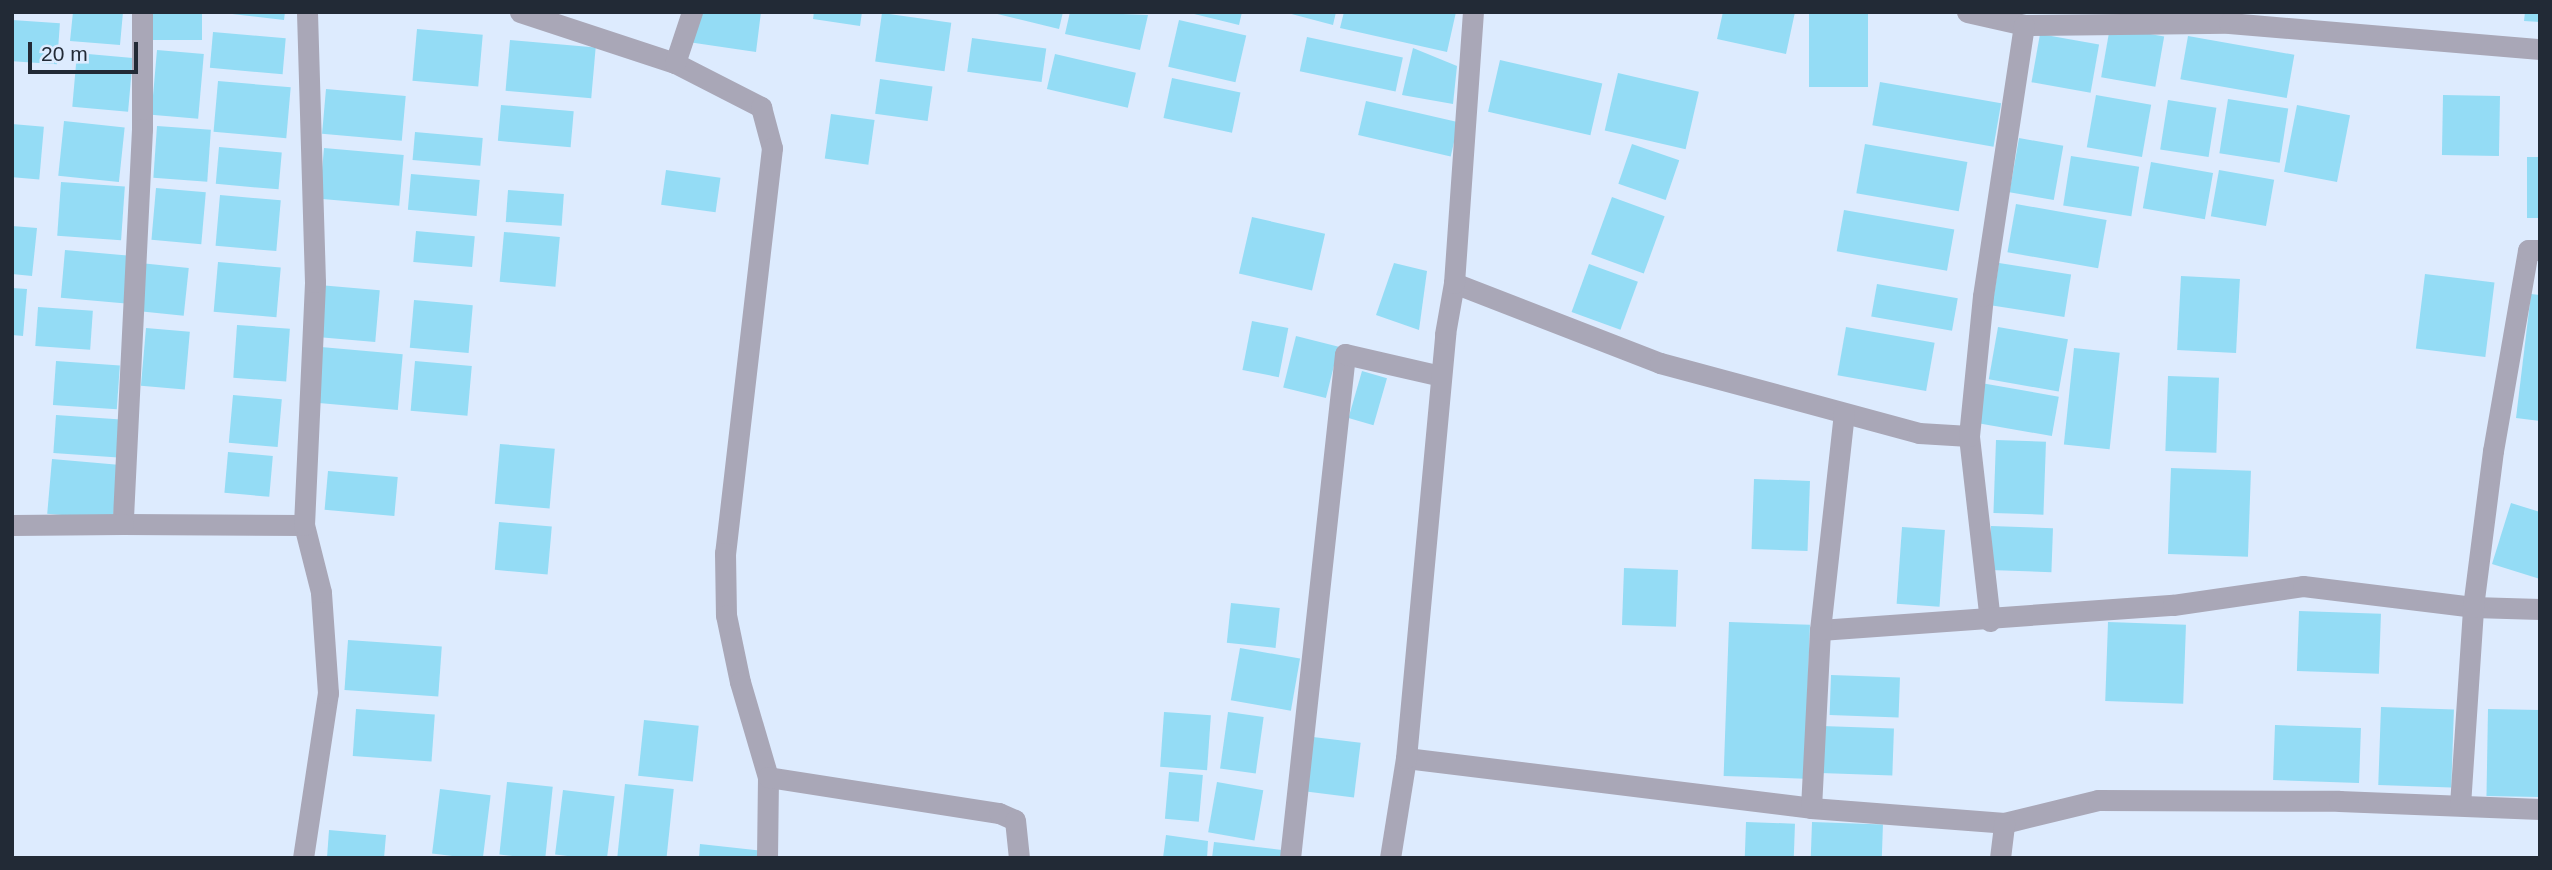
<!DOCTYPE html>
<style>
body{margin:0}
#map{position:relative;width:2552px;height:870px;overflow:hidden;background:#ddebfe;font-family:Helvetica,sans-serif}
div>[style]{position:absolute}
.building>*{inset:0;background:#94dcf5;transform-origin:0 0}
.minor>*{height:21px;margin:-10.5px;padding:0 10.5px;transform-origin:10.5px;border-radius:10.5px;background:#a9a7b7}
span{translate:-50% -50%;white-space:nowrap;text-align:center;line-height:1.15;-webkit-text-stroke:5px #ddebfe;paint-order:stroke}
.frame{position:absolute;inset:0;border:14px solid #222a36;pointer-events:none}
.scale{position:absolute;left:28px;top:42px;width:110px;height:32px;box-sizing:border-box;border:4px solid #222a36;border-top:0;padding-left:9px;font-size:21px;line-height:24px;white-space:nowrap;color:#222a36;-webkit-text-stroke:5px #ddebfe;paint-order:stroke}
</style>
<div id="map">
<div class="building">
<i style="clip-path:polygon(73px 12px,123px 12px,120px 45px,70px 41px)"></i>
<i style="left:150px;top:12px;width:52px;height:28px"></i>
<i style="clip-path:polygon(215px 12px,285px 12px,284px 20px)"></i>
<i style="clip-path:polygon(692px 12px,761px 12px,756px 52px,688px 42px)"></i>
<i style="clip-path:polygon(814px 12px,862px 12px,860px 26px,813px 19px)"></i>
<i style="clip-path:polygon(989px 12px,1063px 12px,1059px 29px)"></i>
<i style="clip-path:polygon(1070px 12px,1148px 15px,1140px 50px,1065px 34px)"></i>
<i style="clip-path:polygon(1186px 12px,1242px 12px,1239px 25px)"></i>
<i style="clip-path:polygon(1284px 12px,1336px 12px,1333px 25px)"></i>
<i style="clip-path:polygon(1344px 12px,1456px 12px,1447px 52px,1340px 28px)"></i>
<i style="clip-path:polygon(1723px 12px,1795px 12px,1786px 54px,1717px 39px)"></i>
<i style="left:1809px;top:12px;width:59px;height:75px"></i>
<i style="clip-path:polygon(2525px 12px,2540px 12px,2540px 22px,2524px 21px)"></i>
<i style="left:882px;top:13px;width:70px;height:49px;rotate:8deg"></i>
<i style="left:12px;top:20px;width:48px;height:41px;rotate:4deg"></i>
<i style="left:1179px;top:20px;width:69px;height:48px;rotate:13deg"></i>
<i style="left:2110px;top:27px;width:55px;height:51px;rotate:10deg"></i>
<i style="left:417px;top:29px;width:66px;height:52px;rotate:5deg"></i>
<i style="left:213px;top:32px;width:73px;height:36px;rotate:5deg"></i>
<i style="left:2040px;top:34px;width:60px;height:49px;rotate:10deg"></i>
<i style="left:2188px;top:36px;width:108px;height:44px;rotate:10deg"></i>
<i style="left:1307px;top:37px;width:98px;height:35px;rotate:12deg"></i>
<i style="left:972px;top:38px;width:75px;height:34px;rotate:8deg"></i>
<i style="left:510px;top:40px;width:86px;height:51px;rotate:5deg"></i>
<i style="clip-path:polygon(1413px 48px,1457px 66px,1453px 104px,1402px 95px)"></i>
<i style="left:157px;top:50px;width:47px;height:65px;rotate:5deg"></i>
<i style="left:77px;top:53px;width:56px;height:54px;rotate:5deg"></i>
<i style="left:1055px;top:54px;width:83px;height:36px;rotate:13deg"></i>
<i style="left:1500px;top:60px;width:105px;height:53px;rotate:13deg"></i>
<i style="left:1618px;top:73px;width:83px;height:59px;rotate:13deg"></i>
<i style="left:1172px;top:78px;width:70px;height:41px;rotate:12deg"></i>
<i style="left:880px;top:79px;width:53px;height:35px;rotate:8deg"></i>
<i style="left:218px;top:81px;width:73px;height:51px;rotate:5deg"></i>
<i style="left:1880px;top:82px;width:123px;height:44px;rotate:10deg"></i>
<i style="left:326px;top:89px;width:80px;height:45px;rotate:5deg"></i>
<i style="left:2096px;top:95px;width:56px;height:53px;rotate:10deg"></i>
<i style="left:2443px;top:95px;width:57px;height:60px;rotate:1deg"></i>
<i style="left:2228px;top:99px;width:61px;height:55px;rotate:9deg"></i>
<i style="left:2168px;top:100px;width:49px;height:50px;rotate:9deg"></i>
<i style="left:1366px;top:101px;width:95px;height:35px;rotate:13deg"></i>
<i style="left:501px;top:105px;width:73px;height:36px;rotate:5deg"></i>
<i style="left:2297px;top:105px;width:54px;height:68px;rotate:11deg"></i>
<i style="left:831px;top:114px;width:44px;height:45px;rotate:8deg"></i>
<i style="left:64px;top:121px;width:61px;height:55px;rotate:6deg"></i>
<i style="left:12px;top:124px;width:32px;height:53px;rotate:5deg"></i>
<i style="left:157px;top:126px;width:54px;height:52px;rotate:4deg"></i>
<i style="left:415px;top:132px;width:68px;height:28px;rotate:5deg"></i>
<i style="left:2019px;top:138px;width:45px;height:55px;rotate:10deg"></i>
<i style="left:1632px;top:144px;width:50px;height:42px;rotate:19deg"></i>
<i style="left:1865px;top:144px;width:104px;height:50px;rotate:10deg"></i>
<i style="left:219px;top:147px;width:63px;height:37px;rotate:5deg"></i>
<i style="left:324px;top:148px;width:80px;height:51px;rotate:5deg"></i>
<i style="left:2071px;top:156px;width:69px;height:50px;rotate:9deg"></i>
<i style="left:2527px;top:157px;width:13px;height:61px"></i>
<i style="left:2151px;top:162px;width:63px;height:47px;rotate:10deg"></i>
<i style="left:666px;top:170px;width:55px;height:35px;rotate:8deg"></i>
<i style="left:2219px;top:170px;width:56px;height:47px;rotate:10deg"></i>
<i style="left:411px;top:174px;width:69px;height:36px;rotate:5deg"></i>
<i style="left:61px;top:182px;width:64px;height:54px;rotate:4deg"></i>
<i style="left:156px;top:188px;width:50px;height:52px;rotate:5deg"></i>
<i style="left:508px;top:190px;width:56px;height:32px;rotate:4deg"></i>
<i style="left:220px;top:195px;width:61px;height:51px;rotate:5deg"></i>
<i style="left:1612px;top:197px;width:56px;height:61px;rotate:20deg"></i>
<i style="left:2016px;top:204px;width:92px;height:49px;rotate:10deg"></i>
<i style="left:1844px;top:210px;width:112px;height:42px;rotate:10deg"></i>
<i style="left:1252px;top:217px;width:75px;height:58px;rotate:13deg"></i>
<i style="clip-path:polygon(12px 226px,37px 228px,32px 276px,12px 274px)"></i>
<i style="left:416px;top:231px;width:59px;height:31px;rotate:5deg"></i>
<i style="left:504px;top:232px;width:56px;height:50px;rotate:5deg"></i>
<i style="left:65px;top:250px;width:68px;height:48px;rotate:5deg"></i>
<i style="left:218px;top:262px;width:63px;height:50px;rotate:5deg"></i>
<i style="left:140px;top:263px;width:49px;height:48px;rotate:6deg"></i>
<i style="clip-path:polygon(1394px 263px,1427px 271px,1419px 330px,1376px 315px)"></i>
<i style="left:1999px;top:263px;width:73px;height:43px;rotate:9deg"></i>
<i style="left:1589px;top:264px;width:52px;height:51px;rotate:20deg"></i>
<i style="left:2425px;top:274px;width:70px;height:75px;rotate:7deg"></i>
<i style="left:2181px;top:276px;width:59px;height:74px;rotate:3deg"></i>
<i style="left:1877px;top:284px;width:82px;height:33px;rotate:10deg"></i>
<i style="left:319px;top:285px;width:61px;height:52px;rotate:5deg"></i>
<i style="clip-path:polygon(12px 288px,27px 289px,23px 336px,12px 335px)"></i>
<i style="clip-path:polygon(2531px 294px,2540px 295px,2540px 421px,2516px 418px)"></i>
<i style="left:414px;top:300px;width:59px;height:48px;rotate:5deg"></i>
<i style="left:38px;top:307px;width:55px;height:39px;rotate:4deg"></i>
<i style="left:1252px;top:321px;width:37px;height:50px;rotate:11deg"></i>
<i style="left:237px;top:325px;width:53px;height:53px;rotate:4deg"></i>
<i style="left:1846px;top:327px;width:90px;height:49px;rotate:10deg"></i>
<i style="left:1998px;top:327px;width:71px;height:53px;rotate:10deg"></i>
<i style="left:146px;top:328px;width:44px;height:58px;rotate:5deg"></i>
<i style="left:1296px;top:336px;width:44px;height:53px;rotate:14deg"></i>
<i style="left:321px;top:347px;width:82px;height:56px;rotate:5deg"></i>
<i style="left:2074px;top:348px;width:46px;height:97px;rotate:6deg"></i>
<i style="left:56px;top:361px;width:64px;height:44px;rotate:4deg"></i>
<i style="left:415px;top:361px;width:57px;height:50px;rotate:5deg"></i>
<i style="left:1362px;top:371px;width:26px;height:49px;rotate:16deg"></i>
<i style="left:2168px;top:376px;width:51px;height:75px;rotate:2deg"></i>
<i style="left:1981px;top:383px;width:79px;height:40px;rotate:10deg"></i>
<i style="left:233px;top:395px;width:49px;height:48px;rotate:5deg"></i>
<i style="left:56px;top:415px;width:65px;height:38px;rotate:4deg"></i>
<i style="left:1996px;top:440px;width:50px;height:73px;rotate:2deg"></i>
<i style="left:500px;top:444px;width:55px;height:60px;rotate:5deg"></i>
<i style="left:228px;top:452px;width:45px;height:41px;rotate:5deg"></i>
<i style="left:52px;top:459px;width:66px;height:55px;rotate:5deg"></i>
<i style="left:2171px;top:468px;width:80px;height:86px;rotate:2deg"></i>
<i style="left:328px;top:471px;width:70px;height:39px;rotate:5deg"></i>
<i style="left:1754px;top:479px;width:56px;height:70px;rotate:2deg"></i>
<i style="clip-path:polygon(2511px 503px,2540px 512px,2540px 579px,2492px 564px)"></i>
<i style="left:499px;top:522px;width:53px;height:48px;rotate:5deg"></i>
<i style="left:1991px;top:526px;width:62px;height:44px;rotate:2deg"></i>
<i style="left:1902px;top:527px;width:43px;height:77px;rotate:4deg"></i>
<i style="left:1624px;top:568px;width:54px;height:57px;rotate:2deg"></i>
<i style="left:1231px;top:603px;width:49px;height:40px;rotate:6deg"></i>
<i style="left:2299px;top:611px;width:82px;height:60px;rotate:2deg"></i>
<i style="left:1729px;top:622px;width:81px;height:154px;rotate:2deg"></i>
<i style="left:2108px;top:622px;width:78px;height:79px;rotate:2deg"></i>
<i style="left:348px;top:640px;width:94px;height:50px;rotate:4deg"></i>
<i style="left:1240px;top:648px;width:61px;height:53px;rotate:10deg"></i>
<i style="left:1831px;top:675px;width:69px;height:40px;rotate:2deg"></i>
<i style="left:2381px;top:707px;width:73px;height:78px;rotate:2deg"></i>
<i style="left:356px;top:709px;width:79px;height:47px;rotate:4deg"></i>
<i style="left:2488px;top:709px;width:52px;height:87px;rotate:1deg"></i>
<i style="left:1164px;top:712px;width:47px;height:55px;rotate:4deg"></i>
<i style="left:1228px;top:712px;width:36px;height:57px;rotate:8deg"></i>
<i style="left:644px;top:720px;width:55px;height:56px;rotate:6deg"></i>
<i style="left:2275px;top:725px;width:86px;height:55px;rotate:2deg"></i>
<i style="left:1822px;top:726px;width:72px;height:47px;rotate:2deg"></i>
<i style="left:1313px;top:737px;width:48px;height:55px;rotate:7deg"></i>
<i style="left:1169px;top:772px;width:34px;height:47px;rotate:5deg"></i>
<i style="left:507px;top:782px;width:46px;height:73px;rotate:6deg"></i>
<i style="left:1217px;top:782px;width:47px;height:51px;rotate:10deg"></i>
<i style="left:625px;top:784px;width:49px;height:74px;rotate:6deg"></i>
<i style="left:440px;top:789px;width:51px;height:65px;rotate:7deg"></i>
<i style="left:563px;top:790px;width:52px;height:65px;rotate:7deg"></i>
<i style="left:1746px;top:822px;width:49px;height:36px;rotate:2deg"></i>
<i style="left:1812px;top:822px;width:71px;height:36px;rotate:2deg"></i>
<i style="clip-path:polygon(329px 830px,386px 835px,384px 858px,327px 858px)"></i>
<i style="clip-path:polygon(1166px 835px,1208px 841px,1207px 858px,1163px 858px)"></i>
<i style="clip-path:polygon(1214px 842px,1282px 850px,1281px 858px,1212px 858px)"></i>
<i style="clip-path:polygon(700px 844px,765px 851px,764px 858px,699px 858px)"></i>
</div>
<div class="minor">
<i style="left:142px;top:12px;width:117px;rotate:90deg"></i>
<i style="left:142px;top:129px;width:395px;rotate:92.8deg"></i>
<i style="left:123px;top:524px;width:181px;rotate:0.3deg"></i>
<i style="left:520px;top:12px;width:163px;rotate:18.2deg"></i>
<i style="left:675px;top:63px;width:97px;rotate:27.1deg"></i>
<i style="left:761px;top:107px;width:42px;rotate:75deg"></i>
<i style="left:772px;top:148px;width:408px;rotate:96.6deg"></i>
<i style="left:725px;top:553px;width:62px;rotate:89.1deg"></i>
<i style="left:726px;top:615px;width:68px;rotate:78.2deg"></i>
<i style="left:740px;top:682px;width:99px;rotate:73.6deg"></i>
<i style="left:768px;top:777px;width:81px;rotate:90.7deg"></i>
<i style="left:1967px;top:12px;width:58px;rotate:12.8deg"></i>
<i style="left:2024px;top:25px;width:205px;rotate:-0.6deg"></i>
<i style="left:2229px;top:23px;width:312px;rotate:4.8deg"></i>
<i style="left:675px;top:63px;width:54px;rotate:-71.6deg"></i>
<i style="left:1454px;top:283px;width:221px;rotate:21.2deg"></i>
<i style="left:1660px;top:363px;width:268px;rotate:15.1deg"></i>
<i style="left:1919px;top:433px;width:50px;rotate:3.4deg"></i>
<i style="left:12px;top:525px;width:111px;rotate:-0.5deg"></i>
<i style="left:1990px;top:621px;width:186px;rotate:-96.5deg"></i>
<i style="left:1969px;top:436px;width:141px;rotate:-84.3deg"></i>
<i style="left:1983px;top:296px;width:274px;rotate:-81.4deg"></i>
<i style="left:1820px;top:630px;width:354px;rotate:-4.1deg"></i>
<i style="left:2173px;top:605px;width:131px;rotate:-8.3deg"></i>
<i style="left:2303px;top:586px;width:171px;rotate:7deg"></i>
<i style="left:2473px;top:607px;width:67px;rotate:1.7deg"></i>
<i style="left:1406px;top:758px;width:408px;rotate:7deg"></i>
<i style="left:1811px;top:808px;width:194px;rotate:4.4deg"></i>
<i style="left:2004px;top:823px;width:97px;rotate:-13.7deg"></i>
<i style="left:2098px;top:800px;width:241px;rotate:0.2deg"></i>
<i style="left:2339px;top:801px;width:201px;rotate:2.3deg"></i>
<i style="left:768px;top:777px;width:234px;rotate:8.9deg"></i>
<i style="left:999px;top:813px;width:17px;rotate:24deg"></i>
<i style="left:1015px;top:820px;width:38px;rotate:84deg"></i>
<i style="left:2460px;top:805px;width:198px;rotate:-86.2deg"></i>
<i style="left:2473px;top:607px;width:157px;rotate:-82.7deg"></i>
<i style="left:2493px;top:451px;width:204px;rotate:-80.1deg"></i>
<i style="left:2528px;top:250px;width:12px"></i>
<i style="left:1811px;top:808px;width:178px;rotate:-87.1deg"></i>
<i style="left:1820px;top:630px;width:218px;rotate:-83.7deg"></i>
<i style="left:303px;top:858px;width:167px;rotate:-81.4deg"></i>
<i style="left:328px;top:693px;width:101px;rotate:-94deg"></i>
<i style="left:321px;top:592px;width:69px;rotate:-104.2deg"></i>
<i style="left:304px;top:525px;width:243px;rotate:-87.4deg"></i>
<i style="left:315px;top:282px;width:270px;rotate:-91.7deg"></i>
<i style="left:1290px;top:858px;width:507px;rotate:-83.77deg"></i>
<i style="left:1345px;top:354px;width:98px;rotate:12.9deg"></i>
<i style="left:1390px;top:858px;width:101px;rotate:-80.9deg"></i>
<i style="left:1406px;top:758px;width:426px;rotate:-84.7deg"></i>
<i style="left:1445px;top:334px;width:52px;rotate:-80deg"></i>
<i style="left:1454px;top:283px;width:272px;rotate:-86deg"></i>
<i style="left:2000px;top:858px;width:35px;rotate:-83deg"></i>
</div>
<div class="frame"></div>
<div class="scale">20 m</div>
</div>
